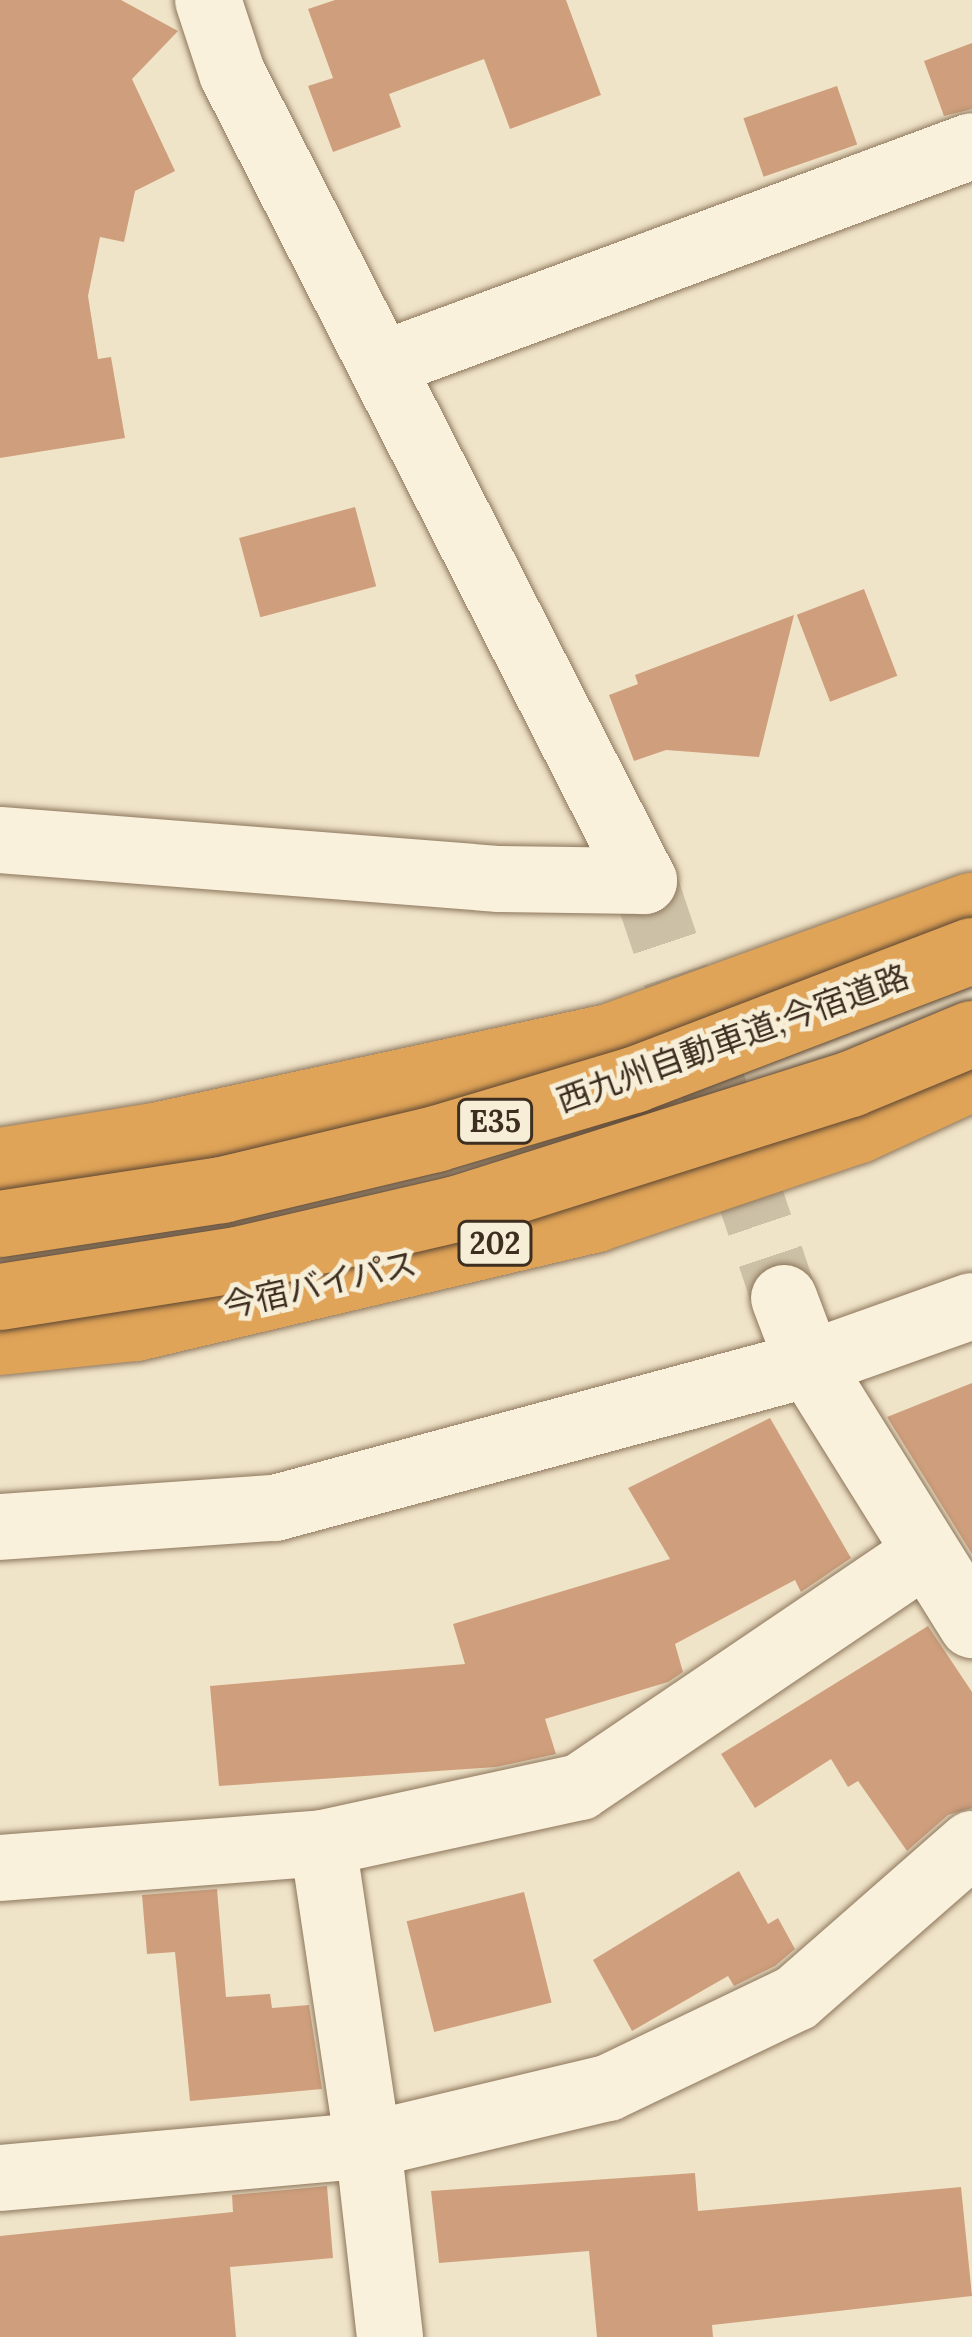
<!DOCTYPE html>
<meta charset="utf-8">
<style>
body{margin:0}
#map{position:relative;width:972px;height:2337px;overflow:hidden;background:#f0e4c8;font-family:Lora,"Noto Sans JP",serif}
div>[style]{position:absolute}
.building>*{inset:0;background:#cf9f7d;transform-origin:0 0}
.minor-tunnel>*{height:66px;margin-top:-33px;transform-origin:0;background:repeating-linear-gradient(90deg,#ccc0a6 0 66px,transparent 0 99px)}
.roads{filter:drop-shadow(0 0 3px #8d765c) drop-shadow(0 0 3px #8d765c)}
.minor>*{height:66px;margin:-33px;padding:0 33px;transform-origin:33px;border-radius:33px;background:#faf1dc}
.highway>*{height:66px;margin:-33px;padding:0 33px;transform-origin:33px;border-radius:33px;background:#e0a458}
.bridges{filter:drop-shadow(0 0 3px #5b4430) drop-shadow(0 0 3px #5b4430)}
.highway-bridge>*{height:66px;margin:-33px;padding:0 33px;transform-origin:33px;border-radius:33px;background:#e0a458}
span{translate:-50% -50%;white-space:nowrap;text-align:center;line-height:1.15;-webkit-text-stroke:10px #f7eed8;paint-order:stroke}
.shield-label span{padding:3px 9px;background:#f7eed8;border:3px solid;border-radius:9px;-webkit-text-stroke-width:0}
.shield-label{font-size:30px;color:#3d2e20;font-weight:700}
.street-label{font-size:33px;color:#3d2e20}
</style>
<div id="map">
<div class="building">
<i style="clip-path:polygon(0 0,121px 0,178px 31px,132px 79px,175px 171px,135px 191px,124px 242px,100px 237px,88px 296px,98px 359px,111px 357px,125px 438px,0 458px)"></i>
<i style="clip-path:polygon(335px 0,566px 0,601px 95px,510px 129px,484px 59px,389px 94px,401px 127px,333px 152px,308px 86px,333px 78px,308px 9px)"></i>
<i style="clip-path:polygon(972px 43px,972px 109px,944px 116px,924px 61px)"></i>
<i style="left:837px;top:86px;width:62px;height:99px;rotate:71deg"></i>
<i style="left:355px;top:507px;width:82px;height:120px;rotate:75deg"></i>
<i style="left:864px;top:589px;width:93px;height:72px;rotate:69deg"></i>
<i style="clip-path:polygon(794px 615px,759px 757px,666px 750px,634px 761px,609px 695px,638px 684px,635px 675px)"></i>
<i style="clip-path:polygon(972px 1383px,972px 1554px,887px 1417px)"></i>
<i style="clip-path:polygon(770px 1418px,851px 1558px,801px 1592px,795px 1580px,675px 1644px,683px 1672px,668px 1682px,545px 1719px,556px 1754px,496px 1767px,219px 1786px,210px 1686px,465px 1664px,453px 1624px,670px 1559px,628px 1488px)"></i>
<i style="clip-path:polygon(928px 1626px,972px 1692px,972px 1808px,948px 1815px,907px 1851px,858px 1781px,848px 1787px,831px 1759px,755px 1808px,721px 1754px)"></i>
<i style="clip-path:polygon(739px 1871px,768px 1924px,778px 1918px,795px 1949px,775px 1966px,734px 1986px,728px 1976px,632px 2031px,593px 1960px)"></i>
<i style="clip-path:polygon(217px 1889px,226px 1997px,270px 1994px,272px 2008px,309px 2005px,322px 2089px,190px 2101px,175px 1952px,147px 1954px,142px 1895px)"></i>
<i style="left:524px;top:1892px;width:114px;height:121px;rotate:76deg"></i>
<i style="clip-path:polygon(695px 2173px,698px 2211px,961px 2187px,972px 2296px,712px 2325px,713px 2337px,597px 2337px,589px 2251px,439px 2263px,431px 2191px)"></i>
<i style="clip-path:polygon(327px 2186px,333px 2258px,230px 2267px,236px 2337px,0 2337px,0 2236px,233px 2212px,232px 2195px)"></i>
</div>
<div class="minor-tunnel">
<i style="left:644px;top:881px;width:440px;rotate:71.4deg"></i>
</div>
<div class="roads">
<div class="minor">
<i style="left:381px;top:365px;width:630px;rotate:-20.33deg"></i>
<i style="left:0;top:840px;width:501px;rotate:4.47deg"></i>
<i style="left:499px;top:879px;width:145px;rotate:0.8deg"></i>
<i style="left:644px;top:881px;width:907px;rotate:-117.02deg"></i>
<i style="left:232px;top:73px;width:77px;rotate:-108.2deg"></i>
<i style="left:784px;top:1298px;width:71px;rotate:69.3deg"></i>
<i style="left:809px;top:1364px;width:308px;rotate:58deg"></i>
<i style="left:0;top:1527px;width:276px;rotate:-4deg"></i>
<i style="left:275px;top:1508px;width:553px;rotate:-15.09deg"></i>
<i style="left:809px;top:1364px;width:173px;rotate:-19.6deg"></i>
<i style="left:0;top:1868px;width:324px;rotate:-4.4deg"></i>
<i style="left:323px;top:1843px;width:263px;rotate:-12.3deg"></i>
<i style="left:580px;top:1787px;width:417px;rotate:-34.1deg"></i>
<i style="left:0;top:2178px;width:369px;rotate:-5.1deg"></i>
<i style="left:368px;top:2145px;width:305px;rotate:-98.5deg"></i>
<i style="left:390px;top:2337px;width:193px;rotate:-96.5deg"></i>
<i style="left:368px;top:2145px;width:247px;rotate:-13.4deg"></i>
<i style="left:608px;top:2088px;width:208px;rotate:-25.6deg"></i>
<i style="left:796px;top:1998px;width:234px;rotate:-41.2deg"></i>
</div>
<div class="highway">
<i style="left:0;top:1161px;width:157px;rotate:-9.2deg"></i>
<i style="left:155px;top:1136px;width:468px;rotate:-12.3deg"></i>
<i style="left:612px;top:1036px;width:383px;rotate:-19.9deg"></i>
<i style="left:0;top:1342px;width:137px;rotate:-5.9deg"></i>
<i style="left:136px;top:1328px;width:473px;rotate:-13.3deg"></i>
<i style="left:596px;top:1219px;width:278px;rotate:-18.7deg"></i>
<i style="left:859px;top:1130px;width:124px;rotate:-24.7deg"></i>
</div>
</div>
<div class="bridges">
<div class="highway-bridge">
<i style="left:0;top:1224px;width:225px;rotate:-8.7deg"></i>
<i style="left:222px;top:1190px;width:220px;rotate:-13.4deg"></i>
<i style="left:436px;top:1139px;width:207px;rotate:-16.6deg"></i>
<i style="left:634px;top:1080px;width:362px;rotate:-20.9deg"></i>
<i style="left:0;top:1297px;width:245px;rotate:-8.9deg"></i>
<i style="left:242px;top:1259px;width:221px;rotate:-13.1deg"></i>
<i style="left:457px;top:1209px;width:413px;rotate:-17.6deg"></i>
<i style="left:851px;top:1084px;width:131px;rotate:-22.5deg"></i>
</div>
</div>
<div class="shield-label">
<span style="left:495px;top:1121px">E35</span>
<span style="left:495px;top:1243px">202</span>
</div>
<div class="street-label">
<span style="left:733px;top:1039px;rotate:-20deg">西九州自動車道;今宿道路</span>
<span style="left:320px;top:1285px;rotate:-13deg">今宿バイパス</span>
</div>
</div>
